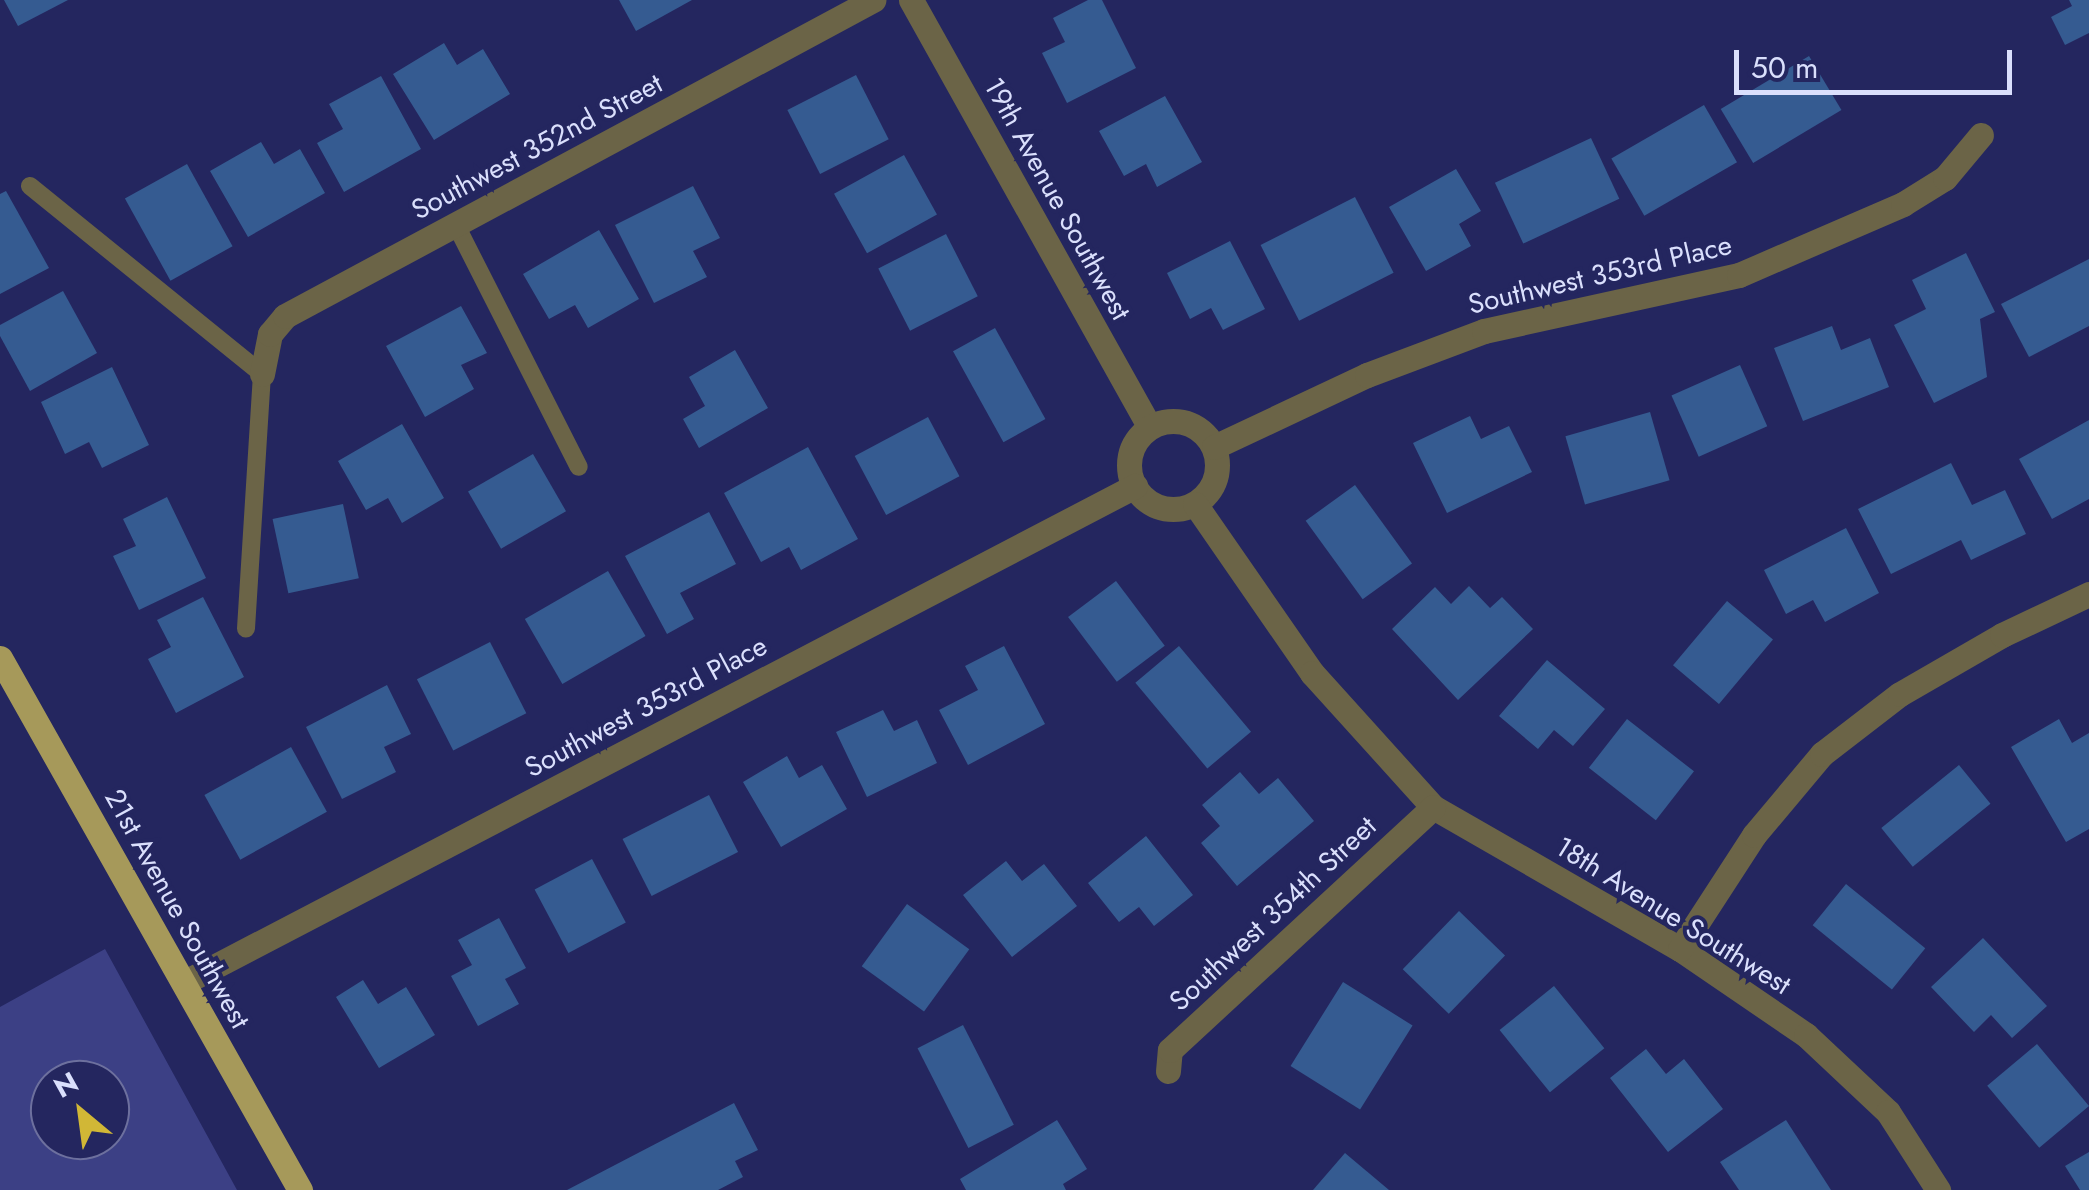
<!DOCTYPE html>
<style>
body{margin:0}
#map{position:relative;width:2089px;height:1190px;overflow:hidden;background:#24265f;font-family:Jost,sans-serif}
div>[style]{position:absolute}
.green>*{inset:0;background:#3c4085}
.building>*{inset:0;background:#355b91;transform-origin:0 0}
.lane>*{height:18px;margin:-9px;padding:0 9px;transform-origin:9px;border-radius:9px;background:#6b6447}
.street>*{height:25px;margin:-12.5px;padding:0 12.5px;transform-origin:12.5px;border-radius:12.5px;background:#6b6447}
.street>.ring{margin:-12.5px;padding:0;box-sizing:content-box;background:none;border:25px solid #6b6447;border-radius:50%}
.primary>*{height:25px;margin:-12.5px;padding:0 12.5px;transform-origin:12.5px;border-radius:12.5px;background:#a6995a}
span{translate:-50% -50%;white-space:nowrap;text-align:center;line-height:1.15;-webkit-text-stroke:8px #24265f;paint-order:stroke}
.street-label{font-size:28px;color:#dadffc}
.north{position:absolute;left:30px;top:1060px;width:100px;height:100px;box-sizing:border-box;background:#24265f;border:2px solid #6d709e;border-radius:50%;rotate:331deg;font-size:28px;font-weight:700;line-height:40px;text-align:center;color:#dadffc}
.north::after{content:'';display:block;margin:auto;width:35px;height:45px;background:#d1b736;clip-path:polygon(50% 0,100% 100%,50% 72%,0 100%)}
.scale{position:absolute;left:1734px;top:50px;width:278px;height:45px;box-sizing:border-box;border:5px solid #dadffc;border-top:0;padding-left:12px;font-size:30px;line-height:35px;white-space:nowrap;color:#dadffc;-webkit-text-stroke:8px #24265f;paint-order:stroke}
</style>
<div id="map">
<div class="green">
<i style="clip-path:polygon(evenodd,105px 949px,237px 1190px,0 1190px,0 1007px,105px 949px,50px 1080px,110px 1080px,110px 1140px,50px 1140px,50px 1080px)"></i>
</div>
<div class="building">
<i style="clip-path:polygon(4px 0,68px 0,18px 26px)"></i>
<i style="clip-path:polygon(619px 0,692px 0,636px 31px)"></i>
<i style="clip-path:polygon(1088px 0,1102px 0,1136px 68px,1067px 103px,1042px 53px,1065px 42px,1053px 18px)"></i>
<i style="clip-path:polygon(2069px 0,2089px 0,2089px 33px,2065px 45px,2051px 17px,2072px 6px)"></i>
<i style="clip-path:polygon(444px 43px,457px 65px,483px 49px,510px 94px,434px 140px,393px 74px)"></i>
<i style="left:1809px;top:56px;width:63px;height:103px;rotate:59deg"></i>
<i style="left:856px;top:75px;width:72px;height:77px;rotate:63deg"></i>
<i style="clip-path:polygon(381px 76px,421px 149px,344px 192px,317px 143px,343px 129px,329px 104px)"></i>
<i style="clip-path:polygon(1165px 96px,1202px 162px,1157px 187px,1146px 164px,1124px 176px,1099px 131px)"></i>
<i style="left:1704px;top:105px;width:66px;height:107px;rotate:60deg"></i>
<i style="left:1591px;top:138px;width:67px;height:106px;rotate:65deg"></i>
<i style="clip-path:polygon(261px 142px,274px 164px,300px 149px,325px 193px,248px 237px,210px 171px)"></i>
<i style="left:904px;top:155px;width:68px;height:80px;rotate:61deg"></i>
<i style="left:187px;top:164px;width:94px;height:71px;rotate:61deg"></i>
<i style="clip-path:polygon(1456px 169px,1481px 211px,1459px 224px,1471px 246px,1426px 271px,1389px 207px)"></i>
<i style="clip-path:polygon(693px 186px,720px 238px,693px 251px,707px 277px,654px 303px,615px 225px)"></i>
<i style="clip-path:polygon(6px 191px,49px 268px,0 294px,0 194px)"></i>
<i style="left:1355px;top:197px;width:85px;height:106px;rotate:63deg"></i>
<i style="clip-path:polygon(599px 230px,639px 299px,588px 328px,575px 305px,549px 319px,523px 274px)"></i>
<i style="left:946px;top:234px;width:70px;height:76px;rotate:63deg"></i>
<i style="clip-path:polygon(1230px 241px,1265px 309px,1223px 330px,1211px 308px,1190px 319px,1167px 273px)"></i>
<i style="clip-path:polygon(1966px 253px,1995px 312px,1980px 319px,1987px 377px,1934px 403px,1894px 325px,1926px 309px,1912px 280px)"></i>
<i style="clip-path:polygon(2089px 259px,2089px 326px,2029px 357px,2001px 304px)"></i>
<i style="clip-path:polygon(63px 291px,97px 353px,30px 391px,0 336px,0 325px)"></i>
<i style="clip-path:polygon(461px 306px,487px 353px,461px 365px,474px 389px,425px 417px,386px 346px)"></i>
<i style="clip-path:polygon(1832px 326px,1841px 350px,1870px 338px,1889px 387px,1803px 421px,1774px 348px)"></i>
<i style="left:995px;top:328px;width:104px;height:48px;rotate:61deg"></i>
<i style="clip-path:polygon(735px 350px,768px 408px,699px 448px,683px 419px,705px 406px,689px 377px)"></i>
<i style="left:1740px;top:365px;width:67px;height:75px;rotate:66deg"></i>
<i style="clip-path:polygon(112px 367px,149px 445px,102px 468px,89px 442px,65px 454px,41px 402px)"></i>
<i style="left:1650px;top:412px;width:71px;height:88px;rotate:74deg"></i>
<i style="clip-path:polygon(1470px 416px,1481px 439px,1509px 426px,1532px 472px,1447px 513px,1413px 443px)"></i>
<i style="left:928px;top:417px;width:67px;height:83px;rotate:62deg"></i>
<i style="clip-path:polygon(2089px 420px,2089px 499px,2052px 519px,2019px 459px)"></i>
<i style="clip-path:polygon(402px 424px,444px 498px,402px 523px,388px 498px,366px 510px,338px 461px)"></i>
<i style="clip-path:polygon(808px 447px,858px 539px,801px 570px,789px 547px,761px 562px,724px 493px)"></i>
<i style="left:533px;top:454px;width:66px;height:75px;rotate:60deg"></i>
<i style="clip-path:polygon(1951px 463px,1972px 505px,2005px 490px,2026px 534px,1971px 560px,1961px 540px,1891px 574px,1858px 509px)"></i>
<i style="left:1355px;top:485px;width:97px;height:61px;rotate:54deg"></i>
<i style="clip-path:polygon(167px 497px,206px 578px,139px 610px,113px 556px,136px 546px,123px 519px)"></i>
<i style="left:343px;top:504px;width:76px;height:72px;rotate:78deg"></i>
<i style="clip-path:polygon(709px 512px,736px 564px,680px 593px,694px 619px,667px 634px,625px 556px)"></i>
<i style="clip-path:polygon(1846px 528px,1879px 593px,1825px 622px,1813px 600px,1786px 614px,1764px 570px)"></i>
<i style="left:608px;top:571px;width:75px;height:96px;rotate:60deg"></i>
<i style="left:1116px;top:581px;width:81px;height:60px;rotate:53deg"></i>
<i style="clip-path:polygon(1469px 586px,1490px 608px,1502px 597px,1533px 629px,1458px 700px,1392px 629px,1435px 587px,1451px 604px)"></i>
<i style="clip-path:polygon(203px 597px,244px 677px,176px 713px,148px 659px,171px 647px,157px 620px)"></i>
<i style="left:1727px;top:601px;width:60px;height:84px;rotate:40deg"></i>
<i style="left:490px;top:642px;width:80px;height:82px;rotate:63deg"></i>
<i style="clip-path:polygon(1004px 646px,1045px 724px,968px 765px,939px 710px,978px 690px,965px 666px)"></i>
<i style="left:1179px;top:646px;width:112px;height:57px;rotate:50deg"></i>
<i style="clip-path:polygon(1547px 660px,1605px 709px,1573px 746px,1554px 730px,1538px 749px,1499px 716px)"></i>
<i style="clip-path:polygon(387px 685px,411px 734px,384px 747px,396px 772px,342px 799px,306px 727px)"></i>
<i style="clip-path:polygon(883px 710px,894px 731px,917px 720px,937px 763px,867px 797px,836px 732px)"></i>
<i style="left:1627px;top:719px;width:85px;height:62px;rotate:38deg"></i>
<i style="clip-path:polygon(2059px 719px,2072px 743px,2089px 733px,2089px 829px,2066px 842px,2011px 747px)"></i>
<i style="left:291px;top:747px;width:74px;height:99px;rotate:61deg"></i>
<i style="clip-path:polygon(787px 756px,799px 778px,822px 765px,847px 809px,781px 847px,743px 782px)"></i>
<i style="left:1959px;top:765px;width:50px;height:100px;rotate:51deg"></i>
<i style="clip-path:polygon(1240px 772px,1259px 794px,1278px 778px,1314px 821px,1237px 886px,1201px 843px,1220px 826px,1202px 805px)"></i>
<i style="left:709px;top:795px;width:64px;height:97px;rotate:63deg"></i>
<i style="clip-path:polygon(1146px 836px,1193px 895px,1154px 926px,1139px 907px,1119px 922px,1088px 883px)"></i>
<i style="left:592px;top:859px;width:72px;height:65px;rotate:62deg"></i>
<i style="clip-path:polygon(1006px 861px,1022px 881px,1044px 864px,1077px 906px,1012px 957px,963px 895px)"></i>
<i style="left:1846px;top:884px;width:102px;height:53px;rotate:39deg"></i>
<i style="left:907px;top:904px;width:77px;height:77px;rotate:36deg"></i>
<i style="left:1459px;top:911px;width:64px;height:81px;rotate:44deg"></i>
<i style="clip-path:polygon(499px 918px,526px 968px,505px 979px,519px 1004px,478px 1026px,451px 976px,472px 965px,458px 940px)"></i>
<i style="clip-path:polygon(1983px 938px,2047px 1006px,2012px 1038px,1991px 1015px,1974px 1032px,1931px 987px)"></i>
<i style="clip-path:polygon(363px 980px,378px 1004px,406px 987px,435px 1035px,379px 1068px,336px 997px)"></i>
<i style="left:1343px;top:982px;width:82px;height:99px;rotate:32deg"></i>
<i style="left:1554px;top:986px;width:80px;height:70px;rotate:51deg"></i>
<i style="left:963px;top:1025px;width:112px;height:51px;rotate:63deg"></i>
<i style="left:2037px;top:1044px;width:81px;height:65px;rotate:50deg"></i>
<i style="clip-path:polygon(1646px 1049px,1666px 1074px,1684px 1059px,1723px 1109px,1668px 1152px,1610px 1078px)"></i>
<i style="clip-path:polygon(734px 1103px,758px 1150px,735px 1161px,743px 1177px,718px 1190px,567px 1190px)"></i>
<i style="clip-path:polygon(1057px 1120px,1087px 1169px,1063px 1184px,1066px 1190px,966px 1190px,960px 1179px)"></i>
<i style="clip-path:polygon(1786px 1120px,1831px 1190px,1739px 1190px,1720px 1162px)"></i>
<i style="clip-path:polygon(2089px 1152px,2089px 1190px,2080px 1190px,2065px 1166px)"></i>
<i style="clip-path:polygon(1345px 1153px,1389px 1190px,1313px 1190px)"></i>
</div>
<div class="lane">
<i style="left:30px;top:186px;width:299px;rotate:39deg"></i>
<i style="left:262px;top:374px;width:255px;rotate:93.6deg"></i>
<i style="left:456px;top:225px;width:271px;rotate:63.1deg"></i>
</div>
<div class="street">
<i style="left:911px;top:0;width:489px;rotate:60.8deg"></i>
<i style="left:262px;top:374px;width:41px;rotate:-78.7deg"></i>
<i style="left:270px;top:334px;width:23px;rotate:-50deg"></i>
<i style="left:285px;top:316px;width:668px;rotate:-28.25deg"></i>
<i class="ring" style="left:1129px;top:421px;width:63px;height:63px"></i>
<i style="left:1214px;top:447px;width:169px;rotate:-25.2deg"></i>
<i style="left:1367px;top:375px;width:125px;rotate:-20.6deg"></i>
<i style="left:1484px;top:331px;width:261px;rotate:-12.4deg"></i>
<i style="left:1739px;top:275px;width:179px;rotate:-23.4deg"></i>
<i style="left:1903px;top:204px;width:49px;rotate:-31.8deg"></i>
<i style="left:1945px;top:178px;width:56px;rotate:-50.1deg"></i>
<i style="left:1195px;top:504px;width:206px;rotate:55.3deg"></i>
<i style="left:1312px;top:673px;width:181px;rotate:47.9deg"></i>
<i style="left:1433px;top:807px;width:285px;rotate:29.9deg"></i>
<i style="left:1680px;top:949px;width:153px;rotate:34.3deg"></i>
<i style="left:1806px;top:1035px;width:112px;rotate:43.2deg"></i>
<i style="left:1888px;top:1112px;width:93px;rotate:57.3deg"></i>
<i style="left:1680px;top:949px;width:136px;rotate:-57deg"></i>
<i style="left:1754px;top:835px;width:106px;rotate:-50deg"></i>
<i style="left:1822px;top:754px;width:98px;rotate:-37.6deg"></i>
<i style="left:1900px;top:694px;width:118px;rotate:-30deg"></i>
<i style="left:2002px;top:635px;width:96px;rotate:-25.2deg"></i>
<i style="left:185px;top:982px;width:1072px;rotate:-27.57deg"></i>
<i style="left:1168px;top:1071px;width:21px;rotate:-85deg"></i>
<i style="left:1170px;top:1050px;width:358px;rotate:-42.7deg"></i>
</div>
<div class="primary">
<i style="left:0;top:658px;width:611px;rotate:60.58deg"></i>
</div>
<div class="street-label">
<span style="left:537px;top:147px;rotate:-28deg">Southwest 352nd Street</span>
<span style="left:1057px;top:199px;rotate:61deg">19th Avenue Southwest</span>
<span style="left:1600px;top:275px;rotate:-13deg">Southwest 353rd Place</span>
<span style="left:646px;top:707px;rotate:-28deg">Southwest 353rd Place</span>
<span style="left:177px;top:909px;rotate:61deg">21st Avenue Southwest</span>
<span style="left:1273px;top:914px;rotate:-43deg">Southwest 354th Street</span>
<span style="left:1673px;top:916px;rotate:32deg">18th Avenue Southwest</span>
</div>
<div class="north">N</div>
<div class="scale">50 m</div>
</div>
